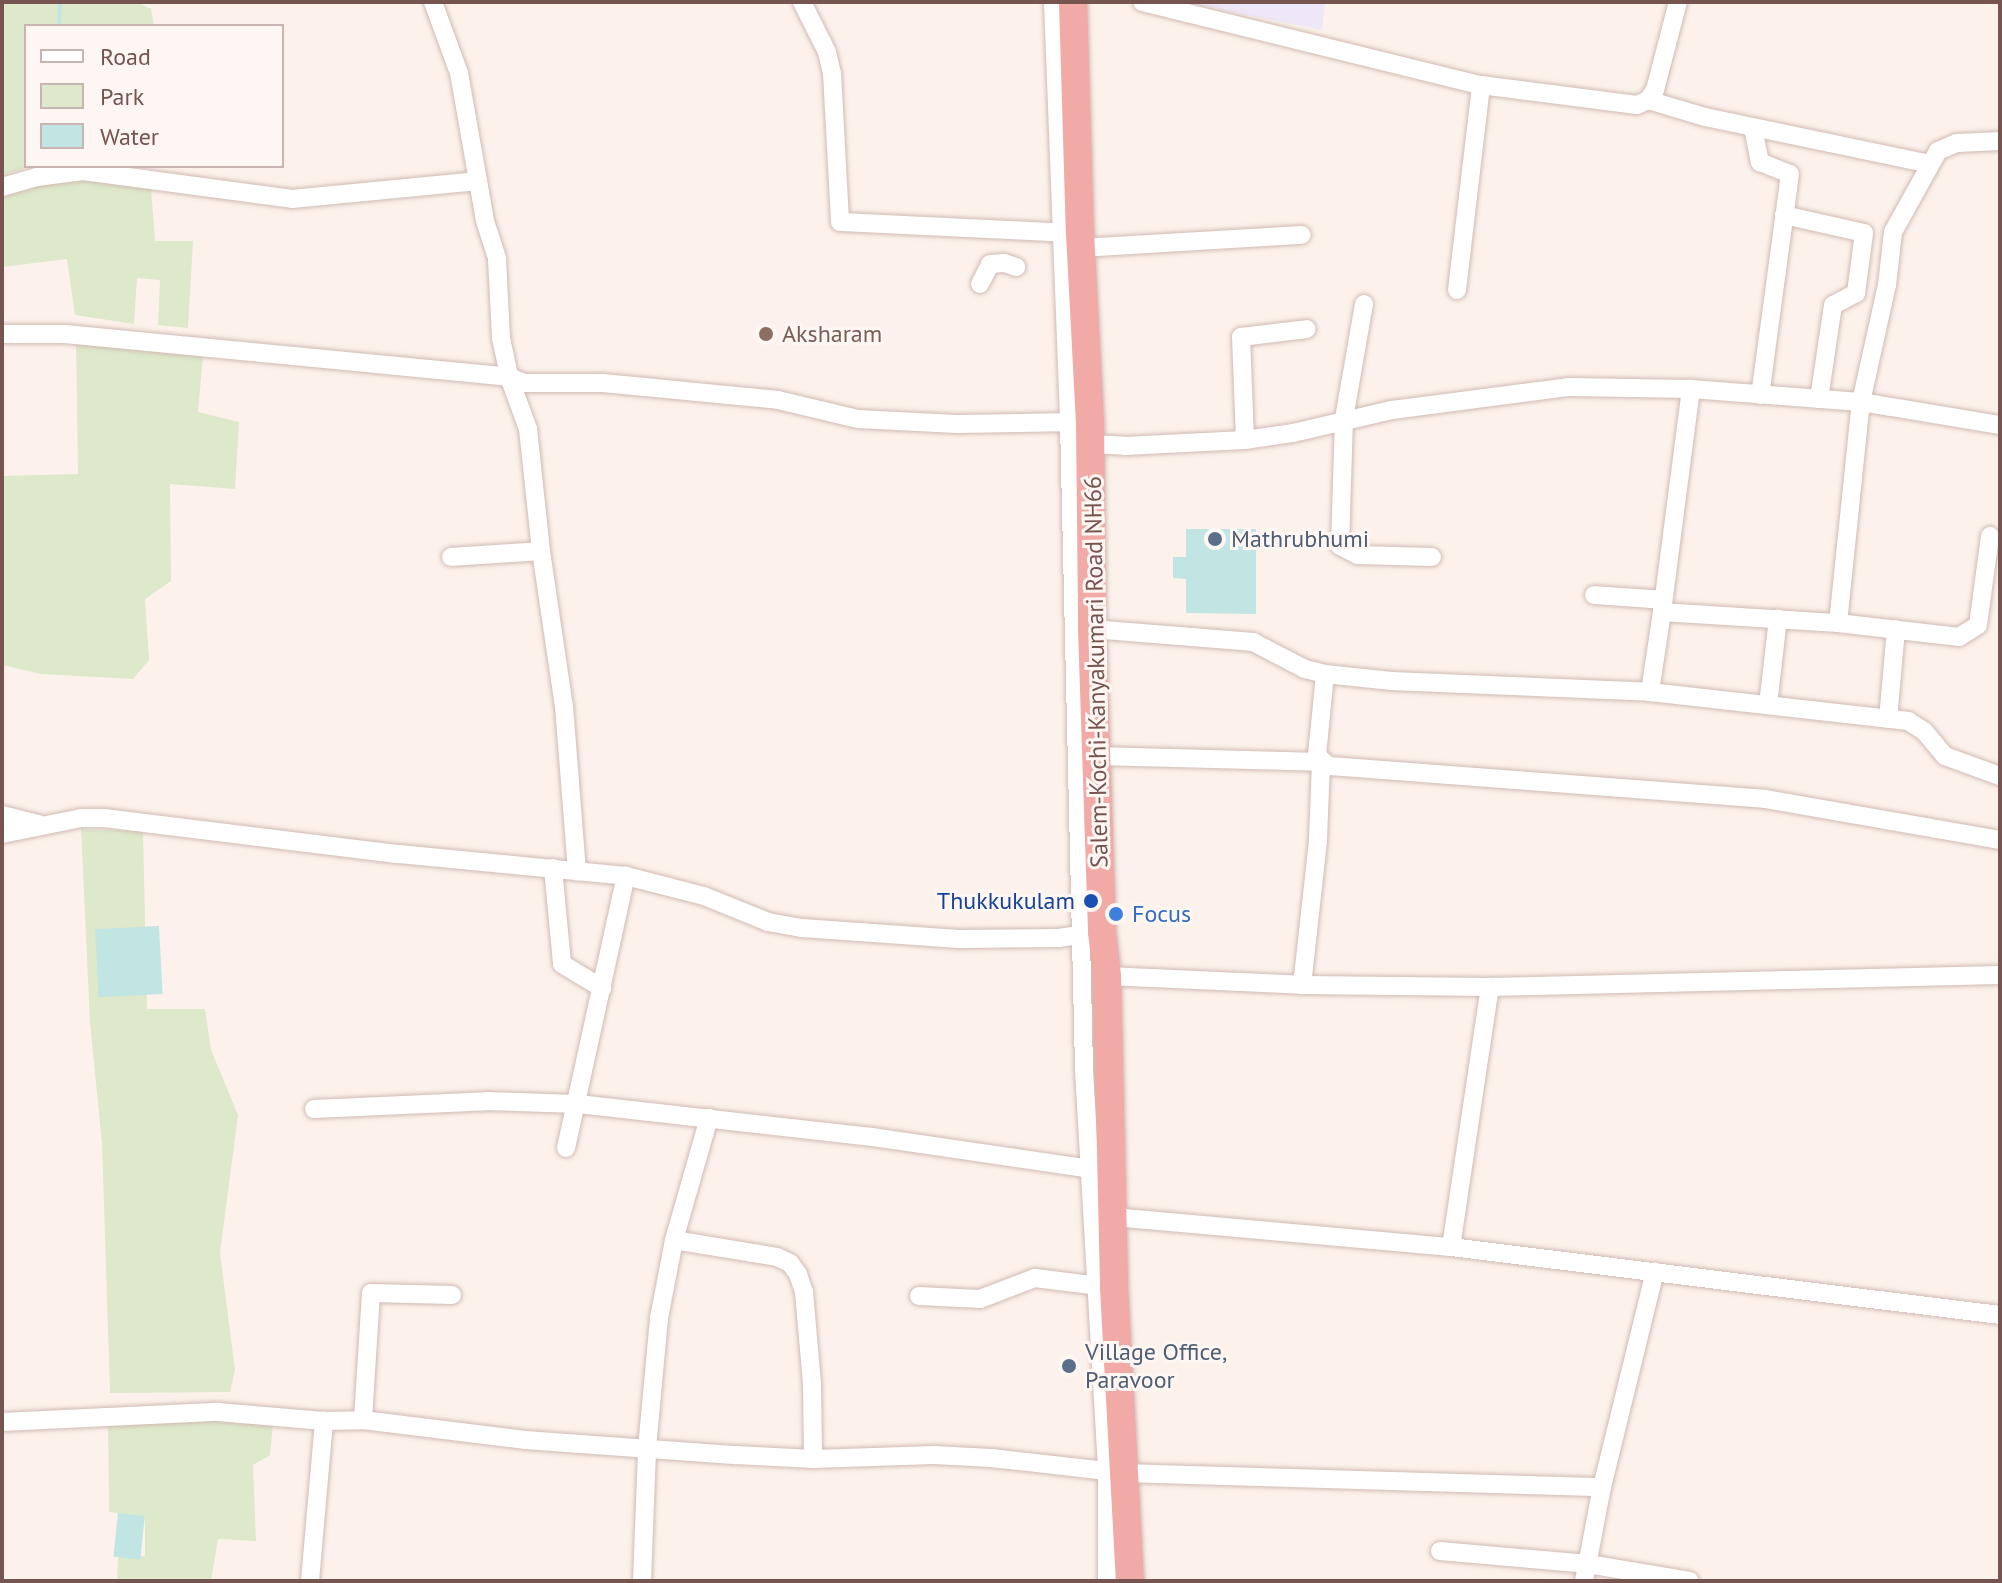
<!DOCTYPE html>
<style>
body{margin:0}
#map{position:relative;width:2002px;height:1583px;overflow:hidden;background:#fcf2eb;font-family:"PT Sans",sans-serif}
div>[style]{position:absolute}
.education>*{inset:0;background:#eee7f8}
.green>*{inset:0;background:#dde9ca}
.water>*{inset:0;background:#c0e5e2;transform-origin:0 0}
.stream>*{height:4px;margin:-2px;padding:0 2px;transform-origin:2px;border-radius:2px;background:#c0e5e2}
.roads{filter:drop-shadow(0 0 2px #d0bab3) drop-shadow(0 0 2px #d0bab3)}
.minor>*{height:18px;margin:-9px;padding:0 9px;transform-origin:9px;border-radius:9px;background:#fff}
.highway>*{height:28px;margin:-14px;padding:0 14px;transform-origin:14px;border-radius:14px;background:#f1aaa6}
.dots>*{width:22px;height:22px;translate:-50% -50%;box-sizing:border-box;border:4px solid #fef6f2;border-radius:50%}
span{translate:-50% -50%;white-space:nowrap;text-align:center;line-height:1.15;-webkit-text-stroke:6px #fef6f2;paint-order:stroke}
.education-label{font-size:24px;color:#785e54}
.left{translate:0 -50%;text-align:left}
.service-label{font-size:24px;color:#4e5e75}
.street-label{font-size:24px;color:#76544f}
.transit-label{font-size:24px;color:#164399}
.right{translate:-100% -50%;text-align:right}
.shop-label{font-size:24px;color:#366cbe}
.frame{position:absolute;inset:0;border:4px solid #76544f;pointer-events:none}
.legend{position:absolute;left:24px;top:24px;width:260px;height:144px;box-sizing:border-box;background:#fef6f2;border:2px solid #c8b5b1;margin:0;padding:10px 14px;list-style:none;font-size:24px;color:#76544f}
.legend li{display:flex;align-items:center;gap:16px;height:40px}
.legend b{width:40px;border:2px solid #c8b5b1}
</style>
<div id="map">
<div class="education">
<i style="clip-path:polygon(1182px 2px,1325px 2px,1322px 30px)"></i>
</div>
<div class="green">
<i style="clip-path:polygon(2px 2px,137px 2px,151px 9px,154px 26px,26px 26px,26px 166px,32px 166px,2px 175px)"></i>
<i style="clip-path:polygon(52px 179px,112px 180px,151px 188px,155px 241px,193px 241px,188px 328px,158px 325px,160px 280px,137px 278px,134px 324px,75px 315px,67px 259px,2px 267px,2px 194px)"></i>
<i style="clip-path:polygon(76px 342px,203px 355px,198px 412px,239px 422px,235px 489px,170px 484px,171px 581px,145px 599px,149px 660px,133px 679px,41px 674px,2px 665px,2px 476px,78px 474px)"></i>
<i style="clip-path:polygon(81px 829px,143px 831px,147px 1009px,205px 1009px,211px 1050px,238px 1115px,220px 1253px,235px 1370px,230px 1392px,110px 1393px,102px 1144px,90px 1022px)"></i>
<i style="clip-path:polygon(201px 1418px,273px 1423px,270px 1455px,253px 1465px,256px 1541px,218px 1539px,211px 1581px,117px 1581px,118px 1557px,145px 1556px,145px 1516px,109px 1512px,108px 1421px)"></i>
</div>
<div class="water">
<i style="clip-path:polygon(1186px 529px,1256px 529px,1256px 614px,1186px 613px,1186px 579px,1173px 578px,1173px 557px,1186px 557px)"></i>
<i style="left:159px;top:926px;width:68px;height:64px;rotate:87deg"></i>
<i style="left:118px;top:1513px;width:27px;height:44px;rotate:6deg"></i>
</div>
<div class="stream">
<i style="left:59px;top:26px;width:24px;rotate:-88deg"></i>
</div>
<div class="roads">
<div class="minor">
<i style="left:433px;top:2px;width:76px;rotate:69.9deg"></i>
<i style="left:459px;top:73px;width:150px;rotate:80deg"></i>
<i style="left:485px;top:221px;width:40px;rotate:72deg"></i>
<i style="left:497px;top:259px;width:79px;rotate:87.1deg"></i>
<i style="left:501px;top:338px;width:40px;rotate:78deg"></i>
<i style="left:509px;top:377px;width:55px;rotate:69.9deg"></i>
<i style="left:528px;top:429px;width:123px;rotate:83.9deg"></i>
<i style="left:541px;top:551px;width:157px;rotate:81.6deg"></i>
<i style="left:564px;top:706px;width:166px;rotate:85.5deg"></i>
<i style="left:802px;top:2px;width:56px;rotate:63.4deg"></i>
<i style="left:827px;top:52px;width:22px;rotate:77deg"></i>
<i style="left:832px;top:73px;width:149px;rotate:86.9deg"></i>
<i style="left:840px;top:222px;width:233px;rotate:2.7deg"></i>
<i style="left:1053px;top:2px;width:420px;rotate:87.8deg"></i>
<i style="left:1069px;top:422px;width:648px;rotate:88.67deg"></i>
<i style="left:1084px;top:1070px;width:402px;rotate:86.7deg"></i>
<i style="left:1107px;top:1471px;width:110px;rotate:90deg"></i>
<i style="left:1142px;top:2px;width:349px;rotate:13.8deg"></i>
<i style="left:1481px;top:85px;width:157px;rotate:7.3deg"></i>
<i style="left:1637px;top:105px;width:12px;rotate:-24deg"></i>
<i style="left:1648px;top:100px;width:12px;rotate:-55deg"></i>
<i style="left:1655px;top:90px;width:91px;rotate:-75.4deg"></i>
<i style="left:1648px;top:100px;width:59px;rotate:16.6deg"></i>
<i style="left:1705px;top:117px;width:230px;rotate:11.8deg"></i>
<i style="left:1753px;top:127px;width:36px;rotate:79deg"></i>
<i style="left:1760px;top:162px;width:32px;rotate:22deg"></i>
<i style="left:1790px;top:174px;width:223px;rotate:97.7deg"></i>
<i style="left:2px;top:187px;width:36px;rotate:-16deg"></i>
<i style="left:37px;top:177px;width:46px;rotate:-7.4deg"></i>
<i style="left:83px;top:171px;width:211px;rotate:7.6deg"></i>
<i style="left:292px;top:199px;width:187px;rotate:-5.5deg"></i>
<i style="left:1784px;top:215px;width:82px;rotate:12.7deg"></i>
<i style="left:1864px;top:233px;width:61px;rotate:97.6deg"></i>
<i style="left:1856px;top:293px;width:26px;rotate:152deg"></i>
<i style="left:1833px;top:305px;width:95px;rotate:98.5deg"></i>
<i style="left:1081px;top:248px;width:221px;rotate:-3.4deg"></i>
<i style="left:980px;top:284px;width:22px;rotate:-63deg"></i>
<i style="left:990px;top:264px;width:14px;rotate:-4deg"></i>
<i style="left:1004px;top:263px;width:13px;rotate:18deg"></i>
<i style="left:1457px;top:290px;width:206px;rotate:-83.3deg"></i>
<i style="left:1364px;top:304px;width:117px;rotate:99.9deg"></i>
<i style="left:1344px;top:419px;width:127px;rotate:91.8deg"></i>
<i style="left:1340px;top:546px;width:20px;rotate:27deg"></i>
<i style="left:1358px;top:555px;width:74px;rotate:1.5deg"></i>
<i style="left:2px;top:334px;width:63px"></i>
<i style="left:65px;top:334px;width:446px;rotate:5.5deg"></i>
<i style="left:509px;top:377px;width:17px;rotate:21deg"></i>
<i style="left:525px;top:383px;width:78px"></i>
<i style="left:603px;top:383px;width:176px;rotate:5.5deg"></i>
<i style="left:778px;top:400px;width:82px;rotate:13.4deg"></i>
<i style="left:858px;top:419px;width:99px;rotate:2.9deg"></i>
<i style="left:957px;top:424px;width:122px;rotate:-0.9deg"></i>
<i style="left:1245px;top:440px;width:103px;rotate:-92.2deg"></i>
<i style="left:1241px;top:337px;width:66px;rotate:-6.9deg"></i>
<i style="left:1091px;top:444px;width:34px;rotate:3deg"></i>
<i style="left:1125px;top:446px;width:120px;rotate:-2.9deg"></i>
<i style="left:1245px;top:440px;width:49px;rotate:-8.3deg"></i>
<i style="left:1293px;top:433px;width:102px;rotate:-13.1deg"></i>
<i style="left:1392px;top:410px;width:179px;rotate:-7.4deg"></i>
<i style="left:1570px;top:387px;width:121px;rotate:0.9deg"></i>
<i style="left:1691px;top:389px;width:170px;rotate:4.4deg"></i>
<i style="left:1861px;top:402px;width:141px;rotate:9.4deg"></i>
<i style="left:451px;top:557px;width:90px;rotate:-3.8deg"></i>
<i style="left:1594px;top:595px;width:69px;rotate:4.1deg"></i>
<i style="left:1662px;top:612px;width:225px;rotate:-82.6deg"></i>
<i style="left:1838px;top:623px;width:122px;rotate:6.6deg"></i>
<i style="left:1959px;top:637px;width:22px;rotate:-32deg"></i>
<i style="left:1978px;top:625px;width:90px;rotate:-82.3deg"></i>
<i style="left:1092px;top:629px;width:162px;rotate:4.6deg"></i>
<i style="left:1253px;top:642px;width:59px;rotate:27.4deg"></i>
<i style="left:1305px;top:669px;width:21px;rotate:14deg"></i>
<i style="left:1325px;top:674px;width:67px;rotate:6deg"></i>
<i style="left:1392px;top:681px;width:258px;rotate:2.4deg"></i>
<i style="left:1650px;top:692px;width:260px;rotate:6.4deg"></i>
<i style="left:1908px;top:721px;width:19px;rotate:32deg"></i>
<i style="left:1924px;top:731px;width:33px;rotate:50deg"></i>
<i style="left:1945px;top:756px;width:59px;rotate:20deg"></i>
<i style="left:1325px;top:674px;width:82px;rotate:95.6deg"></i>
<i style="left:1317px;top:756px;width:16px;rotate:40deg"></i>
<i style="left:1329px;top:766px;width:437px;rotate:4.3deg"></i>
<i style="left:1765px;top:799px;width:239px;rotate:9.9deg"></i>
<i style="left:1650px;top:692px;width:81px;rotate:-81.5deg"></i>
<i style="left:1662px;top:612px;width:176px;rotate:3.6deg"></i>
<i style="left:1838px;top:623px;width:222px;rotate:-84.1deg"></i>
<i style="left:1861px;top:402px;width:120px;rotate:-77.5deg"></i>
<i style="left:1887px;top:285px;width:53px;rotate:-83.5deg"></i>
<i style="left:1893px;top:232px;width:93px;rotate:-60.9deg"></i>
<i style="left:1938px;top:151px;width:21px;rotate:-23deg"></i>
<i style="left:1957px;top:143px;width:43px;rotate:-2.7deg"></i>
<i style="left:1768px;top:705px;width:87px;rotate:-83.4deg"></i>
<i style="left:1888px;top:719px;width:90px;rotate:-84.9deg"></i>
<i style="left:1096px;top:756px;width:225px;rotate:1.5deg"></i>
<i style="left:1321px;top:762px;width:79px;rotate:92.2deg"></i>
<i style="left:1318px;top:841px;width:145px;rotate:96.3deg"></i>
<i style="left:2px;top:815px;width:38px;rotate:14deg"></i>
<i style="left:2px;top:834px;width:81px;rotate:-11.4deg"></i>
<i style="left:81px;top:818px;width:23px"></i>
<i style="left:104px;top:818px;width:297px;rotate:7deg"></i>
<i style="left:399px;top:854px;width:228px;rotate:5.5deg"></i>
<i style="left:626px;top:876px;width:81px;rotate:14.4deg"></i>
<i style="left:704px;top:896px;width:69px;rotate:22.1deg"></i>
<i style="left:768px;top:922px;width:35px;rotate:10deg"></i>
<i style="left:802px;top:928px;width:157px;rotate:4deg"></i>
<i style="left:959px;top:939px;width:100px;rotate:-0.6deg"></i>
<i style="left:1059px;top:938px;width:30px;rotate:-9deg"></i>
<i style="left:553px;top:868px;width:96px;rotate:84.6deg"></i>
<i style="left:562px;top:964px;width:47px;rotate:31deg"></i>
<i style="left:1107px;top:976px;width:195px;rotate:2.6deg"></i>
<i style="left:1302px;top:985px;width:188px;rotate:0.6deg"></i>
<i style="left:1490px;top:987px;width:510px;rotate:-1.35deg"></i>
<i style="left:314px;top:1109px;width:173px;rotate:-2.6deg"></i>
<i style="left:487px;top:1101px;width:91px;rotate:1.9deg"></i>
<i style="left:578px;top:1104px;width:296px;rotate:6.4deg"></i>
<i style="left:872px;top:1137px;width:229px;rotate:8.3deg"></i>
<i style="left:566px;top:1148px;width:279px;rotate:-77.6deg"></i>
<i style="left:1114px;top:1217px;width:338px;rotate:5.1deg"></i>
<i style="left:1451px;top:1247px;width:553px;rotate:7.06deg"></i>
<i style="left:674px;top:1240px;width:104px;rotate:9.4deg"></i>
<i style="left:777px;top:1257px;width:14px;rotate:25deg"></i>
<i style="left:790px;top:1263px;width:14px;rotate:54deg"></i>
<i style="left:798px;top:1274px;width:19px;rotate:72deg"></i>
<i style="left:804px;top:1292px;width:91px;rotate:85deg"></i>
<i style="left:812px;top:1383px;width:76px;rotate:89.2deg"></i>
<i style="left:1451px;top:1247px;width:263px;rotate:-81.5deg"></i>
<i style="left:919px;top:1296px;width:61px;rotate:2.8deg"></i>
<i style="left:980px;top:1299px;width:59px;rotate:-20.9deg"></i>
<i style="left:1035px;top:1278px;width:73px;rotate:7.1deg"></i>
<i style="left:363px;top:1420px;width:127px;rotate:-86.4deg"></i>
<i style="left:371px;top:1293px;width:81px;rotate:1.4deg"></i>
<i style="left:2px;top:1422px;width:216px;rotate:-2.7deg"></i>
<i style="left:218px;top:1412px;width:106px;rotate:4.9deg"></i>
<i style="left:324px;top:1421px;width:39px;rotate:-1deg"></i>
<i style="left:363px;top:1420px;width:163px;rotate:7deg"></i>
<i style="left:525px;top:1440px;width:212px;rotate:4.1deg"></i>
<i style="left:736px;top:1455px;width:77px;rotate:3deg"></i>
<i style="left:813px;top:1459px;width:121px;rotate:-1.9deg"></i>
<i style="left:934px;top:1455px;width:57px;rotate:3deg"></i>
<i style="left:991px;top:1458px;width:134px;rotate:6.4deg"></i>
<i style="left:1124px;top:1473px;width:478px;rotate:1.7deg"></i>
<i style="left:1440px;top:1551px;width:149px;rotate:5deg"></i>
<i style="left:1588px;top:1564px;width:103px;rotate:9.5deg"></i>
<i style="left:310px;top:1581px;width:161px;rotate:-85deg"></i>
<i style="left:642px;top:1581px;width:133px;rotate:-87.8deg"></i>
<i style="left:647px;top:1448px;width:131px;rotate:-84.7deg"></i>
<i style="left:659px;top:1318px;width:79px;rotate:-79.1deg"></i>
<i style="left:674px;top:1240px;width:127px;rotate:-74deg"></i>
<i style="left:1584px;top:1581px;width:96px;rotate:-79.2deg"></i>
<i style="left:1602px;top:1487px;width:222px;rotate:-76.2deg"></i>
</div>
<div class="highway">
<i style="left:1073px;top:2px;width:231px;rotate:88.3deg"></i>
<i style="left:1080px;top:233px;width:189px;rotate:87deg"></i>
<i style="left:1090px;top:422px;width:207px;rotate:89.4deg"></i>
<i style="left:1092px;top:629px;width:303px;rotate:88.1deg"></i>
<i style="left:1102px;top:932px;width:44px;rotate:83.5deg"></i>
<i style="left:1107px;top:976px;width:312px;rotate:88.7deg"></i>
<i style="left:1114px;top:1288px;width:293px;rotate:86.9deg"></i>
</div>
</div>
<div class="dots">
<i style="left:766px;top:334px;background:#8d6e63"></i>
<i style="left:1215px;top:539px;background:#5c6f8a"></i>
<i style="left:1091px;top:901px;background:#1a4fb4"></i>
<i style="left:1116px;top:914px;background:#3f7fe0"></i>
<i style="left:1069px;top:1366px;background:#5c6f8a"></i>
</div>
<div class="education-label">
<span class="left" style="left:782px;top:334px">Aksharam</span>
</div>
<div class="service-label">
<span class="left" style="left:1231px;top:539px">Mathrubhumi</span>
<span class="left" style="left:1085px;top:1366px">Village Office,<br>Paravoor</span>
</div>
<div class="street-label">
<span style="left:1096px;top:672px;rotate:-91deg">Salem-Kochi-Kanyakumari Road NH66</span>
</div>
<div class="transit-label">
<span class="right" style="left:1075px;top:901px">Thukkukulam</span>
</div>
<div class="shop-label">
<span class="left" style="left:1132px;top:914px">Focus</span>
</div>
<div class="frame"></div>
<ul class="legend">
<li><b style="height:10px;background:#fff"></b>Road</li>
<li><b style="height:22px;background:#dde9ca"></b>Park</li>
<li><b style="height:22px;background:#c0e5e2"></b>Water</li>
</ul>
</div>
